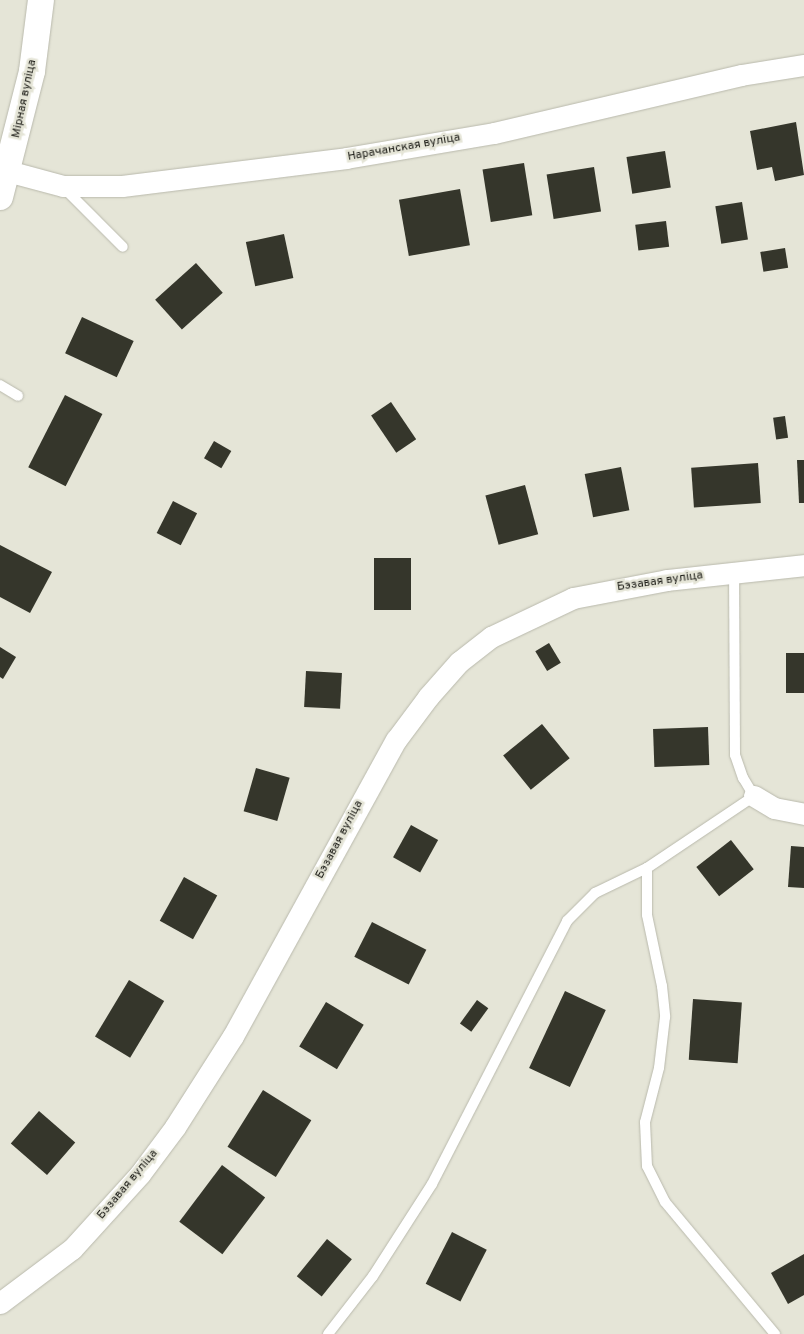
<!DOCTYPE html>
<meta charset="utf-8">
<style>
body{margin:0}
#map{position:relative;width:804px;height:1334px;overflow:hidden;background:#e5e5d7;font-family:Overpass,sans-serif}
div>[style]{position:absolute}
.building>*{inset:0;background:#35362b;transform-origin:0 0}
.roads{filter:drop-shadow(0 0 1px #b9b9ac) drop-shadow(0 0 1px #b9b9ac)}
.service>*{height:10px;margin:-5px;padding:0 5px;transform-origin:5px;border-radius:5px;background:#fff}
.minor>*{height:21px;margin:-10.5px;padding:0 10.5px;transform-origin:10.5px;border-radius:10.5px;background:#fff}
.tertiary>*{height:26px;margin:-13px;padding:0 13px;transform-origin:13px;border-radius:13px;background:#fff}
span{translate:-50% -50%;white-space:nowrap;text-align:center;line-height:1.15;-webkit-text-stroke:5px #e5e5d7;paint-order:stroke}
.street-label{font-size:12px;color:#191914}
</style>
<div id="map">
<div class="building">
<i style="clip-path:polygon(796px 122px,804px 175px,775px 181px,772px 167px,757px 170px,750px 131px)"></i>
<i style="left:665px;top:151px;width:37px;height:39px;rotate:81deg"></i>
<i style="left:524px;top:163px;width:53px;height:42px;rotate:81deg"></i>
<i style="left:594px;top:167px;width:45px;height:48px;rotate:81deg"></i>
<i style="left:460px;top:189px;width:57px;height:62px;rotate:80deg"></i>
<i style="left:742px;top:202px;width:38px;height:27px;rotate:81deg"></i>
<i style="left:666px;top:221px;width:26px;height:31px;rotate:83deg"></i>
<i style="left:284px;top:234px;width:45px;height:39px;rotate:78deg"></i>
<i style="left:785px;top:248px;width:20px;height:25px;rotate:81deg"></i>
<i style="left:196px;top:263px;width:40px;height:55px;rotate:48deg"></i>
<i style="left:82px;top:317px;width:57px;height:40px;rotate:25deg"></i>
<i style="left:65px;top:395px;width:42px;height:81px;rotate:27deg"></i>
<i style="left:391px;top:402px;width:45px;height:24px;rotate:56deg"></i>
<i style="left:785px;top:416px;width:22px;height:12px;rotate:82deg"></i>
<i style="left:214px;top:441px;width:20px;height:20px;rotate:30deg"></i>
<i style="clip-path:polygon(797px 460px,804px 460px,804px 503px,799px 503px)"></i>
<i style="left:758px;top:463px;width:40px;height:67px;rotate:86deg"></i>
<i style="left:621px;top:467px;width:44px;height:37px;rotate:79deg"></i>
<i style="left:525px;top:485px;width:51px;height:41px;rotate:75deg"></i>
<i style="left:173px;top:501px;width:27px;height:36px;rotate:27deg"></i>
<i style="clip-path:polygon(0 545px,52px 572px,30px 613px,0 597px)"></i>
<i style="left:374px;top:558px;width:37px;height:52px"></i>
<i style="left:549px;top:643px;width:23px;height:16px;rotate:59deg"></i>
<i style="clip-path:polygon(0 647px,16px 657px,3px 679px,0 677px)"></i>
<i style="left:804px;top:653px;width:40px;height:18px;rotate:90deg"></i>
<i style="left:306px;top:671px;width:36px;height:36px;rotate:3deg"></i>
<i style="left:542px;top:724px;width:44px;height:50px;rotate:51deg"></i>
<i style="left:708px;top:727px;width:38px;height:55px;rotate:88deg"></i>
<i style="left:256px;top:768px;width:35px;height:45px;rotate:16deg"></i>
<i style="left:411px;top:825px;width:31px;height:37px;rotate:29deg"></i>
<i style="left:731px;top:840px;width:37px;height:44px;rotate:52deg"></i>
<i style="clip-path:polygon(791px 846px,804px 847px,804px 888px,788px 887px)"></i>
<i style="left:184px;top:877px;width:38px;height:50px;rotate:29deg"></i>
<i style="left:372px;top:922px;width:61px;height:39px;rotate:27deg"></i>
<i style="left:129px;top:980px;width:41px;height:66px;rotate:31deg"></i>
<i style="left:565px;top:991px;width:45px;height:85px;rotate:25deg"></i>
<i style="left:693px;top:999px;width:49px;height:61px;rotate:4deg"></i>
<i style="left:477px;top:1000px;width:14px;height:29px;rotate:36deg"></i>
<i style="left:326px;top:1002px;width:44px;height:52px;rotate:31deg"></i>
<i style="left:263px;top:1090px;width:57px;height:67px;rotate:32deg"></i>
<i style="left:39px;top:1111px;width:48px;height:43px;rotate:41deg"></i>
<i style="left:222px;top:1165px;width:54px;height:71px;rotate:37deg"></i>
<i style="left:452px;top:1232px;width:39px;height:58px;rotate:27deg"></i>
<i style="left:327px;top:1239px;width:32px;height:48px;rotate:39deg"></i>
<i style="clip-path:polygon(804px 1254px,804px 1295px,788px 1304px,771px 1273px)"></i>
</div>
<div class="roads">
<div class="service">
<i style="left:64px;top:188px;width:83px;rotate:45deg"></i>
<i style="left:0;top:385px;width:21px;rotate:31deg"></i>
<i style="left:647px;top:868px;width:47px;rotate:90deg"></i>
<i style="left:647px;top:915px;width:73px;rotate:78.1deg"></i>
<i style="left:662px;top:986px;width:31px;rotate:84deg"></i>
<i style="left:665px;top:1017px;width:51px;rotate:96.7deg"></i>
<i style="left:659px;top:1068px;width:56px;rotate:104.5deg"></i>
<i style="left:645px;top:1122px;width:44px;rotate:87.4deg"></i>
<i style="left:647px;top:1166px;width:40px;rotate:63.4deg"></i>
<i style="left:665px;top:1202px;width:172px;rotate:50.2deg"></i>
<i style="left:328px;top:1334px;width:73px;rotate:-52.2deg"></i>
<i style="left:373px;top:1276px;width:109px;rotate:-57.3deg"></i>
<i style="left:432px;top:1184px;width:296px;rotate:-62.8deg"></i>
<i style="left:567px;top:921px;width:40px;rotate:-45deg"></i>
<i style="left:595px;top:893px;width:58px;rotate:-25.7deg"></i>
<i style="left:647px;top:868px;width:129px;rotate:-33.9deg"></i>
<i style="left:754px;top:796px;width:21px;rotate:-121deg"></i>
<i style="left:743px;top:778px;width:24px;rotate:-109deg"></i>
<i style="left:735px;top:755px;width:184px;rotate:-90.3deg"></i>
</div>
<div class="minor">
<i style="left:0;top:169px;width:65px;rotate:15.1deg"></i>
<i style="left:63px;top:186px;width:59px"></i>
<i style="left:122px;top:186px;width:226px;rotate:-7.1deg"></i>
<i style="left:346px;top:158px;width:150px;rotate:-9.6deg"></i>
<i style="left:494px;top:133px;width:254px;rotate:-13.2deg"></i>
<i style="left:741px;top:75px;width:64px;rotate:-9deg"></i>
<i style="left:754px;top:796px;width:23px;rotate:31deg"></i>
<i style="left:774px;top:808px;width:31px;rotate:11deg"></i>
<i style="left:0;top:1303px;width:90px;rotate:-36.9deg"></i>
<i style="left:72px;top:1249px;width:101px;rotate:-47.8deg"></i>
<i style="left:140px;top:1174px;width:59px;rotate:-53.3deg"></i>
<i style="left:175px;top:1127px;width:108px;rotate:-57.5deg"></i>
<i style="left:233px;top:1036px;width:338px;rotate:-61.2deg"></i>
<i style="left:396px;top:740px;width:54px;rotate:-53.3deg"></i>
<i style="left:428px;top:697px;width:47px;rotate:-48.5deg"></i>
<i style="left:459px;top:662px;width:41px;rotate:-38deg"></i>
<i style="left:491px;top:637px;width:91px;rotate:-25.4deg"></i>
<i style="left:573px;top:598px;width:96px;rotate:-10.8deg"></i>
<i style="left:667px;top:580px;width:138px;rotate:-6.2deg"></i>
</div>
<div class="tertiary">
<i style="left:0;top:197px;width:130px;rotate:-75.7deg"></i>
<i style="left:32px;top:71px;width:72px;rotate:-82.8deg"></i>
</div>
</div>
<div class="street-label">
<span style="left:25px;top:99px;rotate:-78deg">Мірная вуліца</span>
<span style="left:404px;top:148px;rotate:-10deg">Нарачанская вуліца</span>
<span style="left:660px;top:582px;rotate:-8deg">Бэзавая вуліца</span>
<span style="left:340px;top:840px;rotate:-62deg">Бэзавая вуліца</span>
<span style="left:128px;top:1185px;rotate:-50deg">Бэзавая вуліца</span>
</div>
</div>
